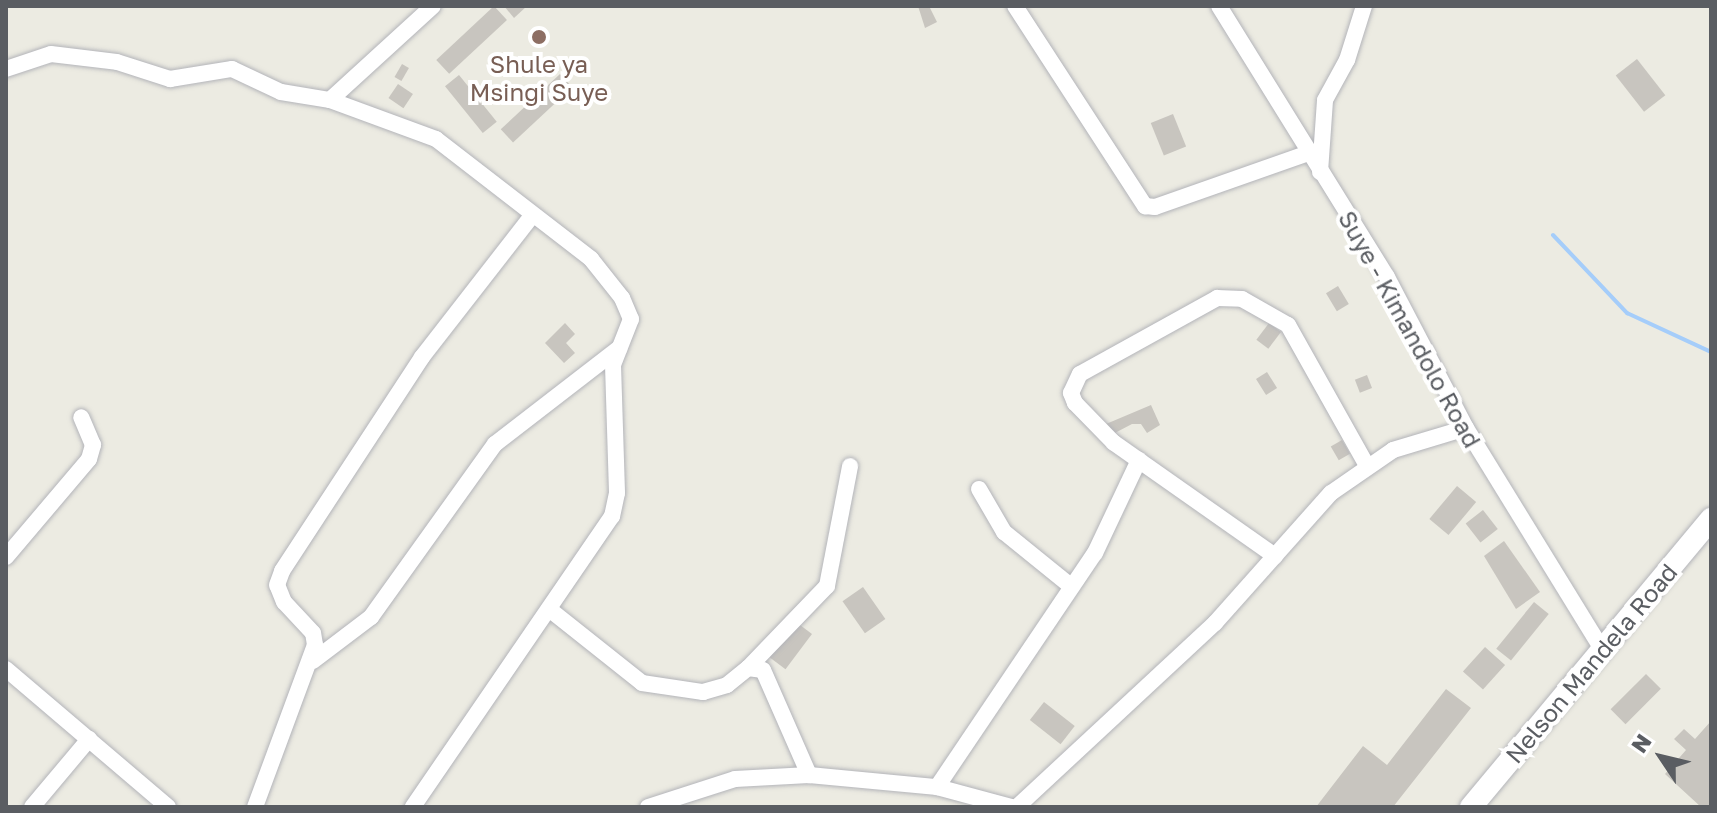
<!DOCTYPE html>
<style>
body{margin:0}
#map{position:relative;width:1717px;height:813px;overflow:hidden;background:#ecebe2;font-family:"Golos Text",sans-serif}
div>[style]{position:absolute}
.stream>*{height:4px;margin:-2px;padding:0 2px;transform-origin:2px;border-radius:2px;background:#a5cdfa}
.building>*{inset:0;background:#c8c5bf;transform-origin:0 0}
.roads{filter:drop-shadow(0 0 2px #b3b4b9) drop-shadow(0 0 2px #b3b4b9)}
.street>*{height:16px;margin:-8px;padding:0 8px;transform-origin:8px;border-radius:8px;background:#fff}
.secondary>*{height:22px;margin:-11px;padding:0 11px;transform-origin:11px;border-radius:11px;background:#fff}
.dots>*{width:22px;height:22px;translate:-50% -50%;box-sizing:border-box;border:4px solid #fff;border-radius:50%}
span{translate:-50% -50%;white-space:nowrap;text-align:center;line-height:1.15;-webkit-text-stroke:8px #fff;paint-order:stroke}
.education-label{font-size:24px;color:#785e54}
.street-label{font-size:24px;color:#5a5d62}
.frame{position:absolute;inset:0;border:8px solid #5a5d62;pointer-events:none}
.north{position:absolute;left:1621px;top:717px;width:80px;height:80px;-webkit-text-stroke:6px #fff;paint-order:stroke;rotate:305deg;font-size:22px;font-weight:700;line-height:32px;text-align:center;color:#5a5d62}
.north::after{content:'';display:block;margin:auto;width:28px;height:36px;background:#5a5d62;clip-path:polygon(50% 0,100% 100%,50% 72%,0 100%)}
</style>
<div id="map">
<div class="stream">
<i style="left:1553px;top:235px;width:108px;rotate:46.5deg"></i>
<i style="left:1627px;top:313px;width:93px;rotate:24.9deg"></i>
</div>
<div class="building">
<i style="left:494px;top:6px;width:19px;height:79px;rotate:47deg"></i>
<i style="clip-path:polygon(504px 6px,527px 6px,514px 18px)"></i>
<i style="clip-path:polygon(918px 6px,929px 6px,937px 22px,925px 28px)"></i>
<i style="left:1637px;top:59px;width:46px;height:27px;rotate:52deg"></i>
<i style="left:402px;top:64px;width:8px;height:15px;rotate:30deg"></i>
<i style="left:560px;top:74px;width:18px;height:81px;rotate:47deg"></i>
<i style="left:459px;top:75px;width:60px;height:18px;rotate:51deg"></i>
<i style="left:398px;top:84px;width:18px;height:17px;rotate:34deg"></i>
<i style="left:1173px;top:114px;width:35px;height:24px;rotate:68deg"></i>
<i style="left:1338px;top:286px;width:21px;height:14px;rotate:59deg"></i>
<i style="clip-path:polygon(565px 323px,575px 334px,566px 343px,575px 353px,564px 363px,545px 343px)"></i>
<i style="left:1269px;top:323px;width:15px;height:21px;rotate:37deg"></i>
<i style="left:1267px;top:372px;width:19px;height:13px;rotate:58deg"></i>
<i style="left:1367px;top:375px;width:14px;height:13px;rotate:69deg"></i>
<i style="clip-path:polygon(1151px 405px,1160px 425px,1147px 433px,1141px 424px,1132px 424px,1111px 435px,1106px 424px)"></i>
<i style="left:1342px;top:440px;width:16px;height:13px;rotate:60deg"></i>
<i style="left:1457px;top:486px;width:25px;height:43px;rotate:40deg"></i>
<i style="left:1483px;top:510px;width:24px;height:22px;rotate:52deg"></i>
<i style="clip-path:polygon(1504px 541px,1540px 592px,1516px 609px,1484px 556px)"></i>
<i style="left:863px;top:587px;width:39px;height:25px;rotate:55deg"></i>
<i style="left:1534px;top:602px;width:19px;height:60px;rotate:39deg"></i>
<i style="left:796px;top:622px;width:20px;height:44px;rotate:37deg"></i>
<i style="left:1485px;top:647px;width:27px;height:33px;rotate:42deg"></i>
<i style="left:1646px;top:674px;width:21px;height:50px;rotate:45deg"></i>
<i style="clip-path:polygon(1446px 689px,1471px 708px,1393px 807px,1316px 807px,1363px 746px,1387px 765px)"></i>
<i style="left:1044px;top:702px;width:39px;height:23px;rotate:38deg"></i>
<i style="clip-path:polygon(1711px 721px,1711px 807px,1701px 807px,1665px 774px,1686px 750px,1674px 739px,1684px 729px,1695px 739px)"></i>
</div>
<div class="roads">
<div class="street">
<i style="left:1015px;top:6px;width:239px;rotate:57deg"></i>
<i style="left:1145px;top:206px;width:10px;rotate:6deg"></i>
<i style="left:1155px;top:207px;width:162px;rotate:-19.4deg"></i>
<i style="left:1219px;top:6px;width:319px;rotate:58.2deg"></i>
<i style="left:1387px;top:277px;width:170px;rotate:62.4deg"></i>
<i style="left:1466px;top:428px;width:262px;rotate:58.4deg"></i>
<i style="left:6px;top:69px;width:47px;rotate:-18.4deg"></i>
<i style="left:51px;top:54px;width:66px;rotate:6.9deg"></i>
<i style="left:117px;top:62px;width:56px;rotate:17.8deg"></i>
<i style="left:170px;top:79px;width:63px;rotate:-9.2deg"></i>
<i style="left:232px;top:69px;width:54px;rotate:25.1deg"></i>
<i style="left:281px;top:92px;width:50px;rotate:9.3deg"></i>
<i style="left:330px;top:100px;width:139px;rotate:-42.4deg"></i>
<i style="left:330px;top:100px;width:113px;rotate:20.2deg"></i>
<i style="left:436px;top:139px;width:196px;rotate:37.7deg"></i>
<i style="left:591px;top:259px;width:50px;rotate:51.5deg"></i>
<i style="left:622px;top:298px;width:23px;rotate:67deg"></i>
<i style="left:631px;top:319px;width:49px;rotate:111.4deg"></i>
<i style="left:613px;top:365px;width:128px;rotate:88.2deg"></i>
<i style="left:617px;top:493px;width:24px;rotate:102deg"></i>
<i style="left:612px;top:516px;width:353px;rotate:124.4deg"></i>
<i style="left:1320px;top:172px;width:72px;rotate:-86deg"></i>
<i style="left:1325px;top:100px;width:46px;rotate:-61.2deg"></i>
<i style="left:1347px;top:60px;width:57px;rotate:-72.5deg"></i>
<i style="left:979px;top:489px;width:50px;rotate:59.8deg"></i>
<i style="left:1004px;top:532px;width:87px;rotate:39deg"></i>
<i style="left:1275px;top:556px;width:197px;rotate:-144.9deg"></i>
<i style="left:1114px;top:443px;width:56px;rotate:-134.3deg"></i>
<i style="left:1075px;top:403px;width:11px;rotate:-112deg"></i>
<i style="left:1071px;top:393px;width:21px;rotate:-65deg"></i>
<i style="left:1080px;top:374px;width:157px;rotate:-29deg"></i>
<i style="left:1217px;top:298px;width:25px;rotate:2deg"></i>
<i style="left:1242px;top:299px;width:53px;rotate:29.5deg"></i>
<i style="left:1288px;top:325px;width:159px;rotate:60.7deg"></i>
<i style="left:6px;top:557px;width:128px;rotate:-49.7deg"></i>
<i style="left:89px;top:459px;width:15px;rotate:-74deg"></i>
<i style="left:93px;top:445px;width:30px;rotate:-113deg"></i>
<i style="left:549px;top:609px;width:119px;rotate:38.5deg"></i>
<i style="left:642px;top:683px;width:62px;rotate:8.4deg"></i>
<i style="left:703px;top:692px;width:25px;rotate:-16deg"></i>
<i style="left:727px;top:685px;width:27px;rotate:-39deg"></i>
<i style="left:748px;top:668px;width:15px;rotate:8deg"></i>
<i style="left:763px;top:670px;width:115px;rotate:66.3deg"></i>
<i style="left:313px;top:661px;width:73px;rotate:-37.2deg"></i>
<i style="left:371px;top:617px;width:213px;rotate:-54.4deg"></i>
<i style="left:495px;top:444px;width:157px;rotate:-37.7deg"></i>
<i style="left:748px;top:668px;width:114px;rotate:-46.1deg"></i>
<i style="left:827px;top:586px;width:122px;rotate:-79.1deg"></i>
<i style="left:6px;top:669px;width:213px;rotate:40.4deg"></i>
<i style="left:937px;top:787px;width:282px;rotate:-56deg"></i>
<i style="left:1095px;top:553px;width:103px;rotate:-64.7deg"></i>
<i style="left:32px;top:807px;width:89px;rotate:-50deg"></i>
<i style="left:255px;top:807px;width:173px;rotate:-69.7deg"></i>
<i style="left:315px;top:645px;width:12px;rotate:-99deg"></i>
<i style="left:313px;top:633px;width:42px;rotate:-133.1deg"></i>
<i style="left:284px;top:602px;width:18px;rotate:-112deg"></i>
<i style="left:277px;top:585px;width:15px;rotate:-70deg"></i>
<i style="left:282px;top:571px;width:256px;rotate:-56.8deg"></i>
<i style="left:422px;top:357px;width:177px;rotate:-52.1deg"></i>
<i style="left:648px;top:807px;width:91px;rotate:-17.8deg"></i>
<i style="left:735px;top:779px;width:74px;rotate:-3.1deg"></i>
<i style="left:809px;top:775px;width:129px;rotate:5.4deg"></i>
<i style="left:937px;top:787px;width:77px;rotate:15.1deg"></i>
<i style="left:1017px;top:807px;width:270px;rotate:-42.9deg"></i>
<i style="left:1215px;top:623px;width:174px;rotate:-48.3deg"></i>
<i style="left:1331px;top:493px;width:75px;rotate:-34.7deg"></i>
<i style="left:1393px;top:450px;width:76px;rotate:-16.8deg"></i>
</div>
<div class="secondary">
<i style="left:1471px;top:807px;width:375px;rotate:-50.2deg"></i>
</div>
</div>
<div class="dots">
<i style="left:539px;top:37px;background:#8d6e63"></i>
</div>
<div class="education-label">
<span style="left:539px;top:78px">Shule ya<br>Msingi Suye</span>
</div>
<div class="street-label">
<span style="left:1410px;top:329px;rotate:61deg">Suye - Kimandolo Road</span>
<span style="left:1591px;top:663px;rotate:-50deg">Nelson Mandela Road</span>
</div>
<div class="frame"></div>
<div class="north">N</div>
</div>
